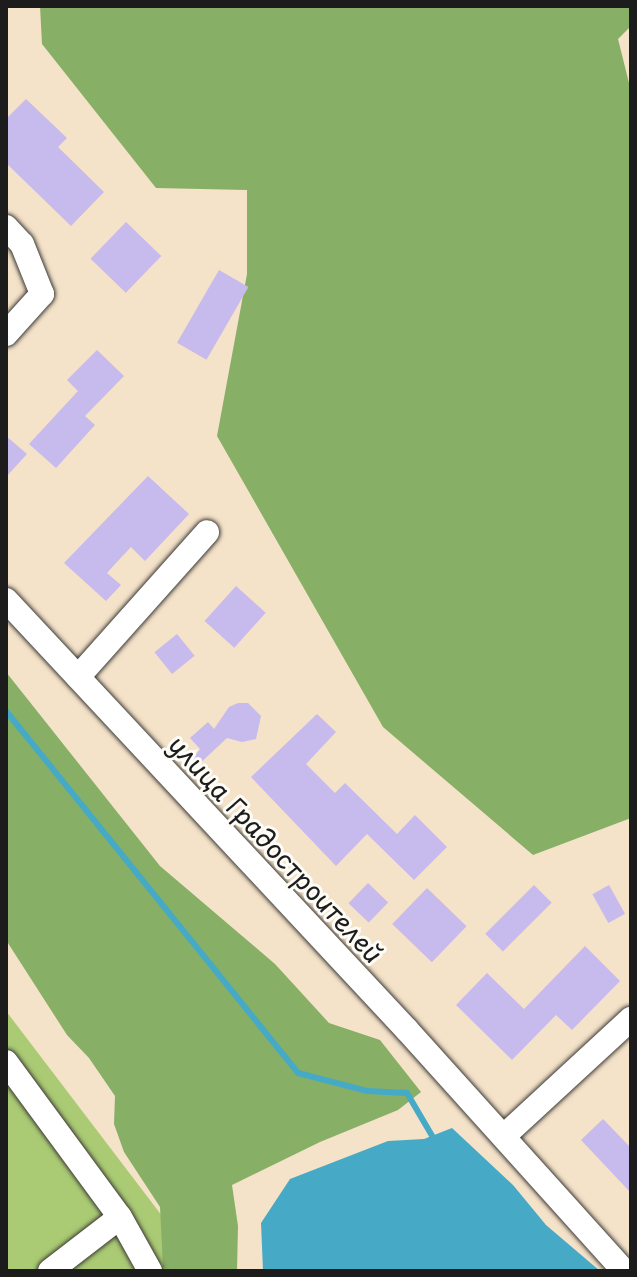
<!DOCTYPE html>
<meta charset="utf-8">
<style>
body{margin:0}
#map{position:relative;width:637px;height:1277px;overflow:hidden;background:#f4e2c9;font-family:"Playpen Sans",sans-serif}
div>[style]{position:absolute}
.green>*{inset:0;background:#aacb74}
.forest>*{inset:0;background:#87af66}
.water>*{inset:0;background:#46aac6}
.stream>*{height:6px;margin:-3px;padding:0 3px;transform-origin:3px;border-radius:3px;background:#46aac6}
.building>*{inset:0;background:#c7baec;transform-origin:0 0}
.roads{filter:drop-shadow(0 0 2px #3c3a36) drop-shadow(0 0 2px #3c3a36)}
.minor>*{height:24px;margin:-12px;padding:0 12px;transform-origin:12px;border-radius:12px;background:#fff}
span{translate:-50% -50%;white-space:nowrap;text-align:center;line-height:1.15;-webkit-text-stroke:6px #fdfcf7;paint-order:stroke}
.street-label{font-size:26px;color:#1c1c1c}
.frame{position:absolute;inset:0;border:8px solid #1c1c1c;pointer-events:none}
</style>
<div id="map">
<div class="green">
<i style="clip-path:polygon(6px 1011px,204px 1271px,6px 1271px)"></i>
</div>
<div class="forest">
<i style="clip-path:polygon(40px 6px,631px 6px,631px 26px,618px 39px,631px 91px,631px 818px,533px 855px,383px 727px,217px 436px,247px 274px,247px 190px,156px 188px,42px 44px)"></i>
<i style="clip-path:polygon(6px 672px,160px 866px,275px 964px,329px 1023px,380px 1040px,421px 1092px,398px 1110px,320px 1142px,232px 1185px,238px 1226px,237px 1271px,169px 1271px,163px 1267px,160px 1207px,124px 1152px,114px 1124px,115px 1096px,89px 1058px,67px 1035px,6px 940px)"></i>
</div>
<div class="water">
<i style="clip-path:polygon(452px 1128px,513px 1185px,546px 1225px,600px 1271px,263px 1271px,261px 1223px,290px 1179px,388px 1141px,424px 1139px)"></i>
</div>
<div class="stream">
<i style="left:6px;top:711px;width:465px;rotate:51.1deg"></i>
<i style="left:298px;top:1073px;width:71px;rotate:14.6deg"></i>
<i style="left:367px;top:1091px;width:40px;rotate:2.9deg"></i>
<i style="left:407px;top:1093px;width:56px;rotate:59.7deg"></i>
</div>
<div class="building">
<i style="clip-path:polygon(26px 99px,67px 138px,58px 147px,104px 192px,71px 226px,6px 163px,6px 119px)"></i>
<i style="left:126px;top:222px;width:49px;height:51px;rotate:44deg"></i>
<i style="left:219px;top:270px;width:34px;height:84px;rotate:30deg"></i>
<i style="clip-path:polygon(97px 350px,124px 376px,85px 416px,95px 425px,56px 468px,29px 444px,78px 391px,67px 380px)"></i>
<i style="clip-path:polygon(6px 436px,27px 454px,6px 477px)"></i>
<i style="clip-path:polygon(148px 476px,189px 514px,145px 561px,131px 547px,116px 563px,107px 573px,121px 585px,106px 601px,64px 563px)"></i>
<i style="left:236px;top:586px;width:40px;height:47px;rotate:42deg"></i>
<i style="left:177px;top:634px;width:28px;height:29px;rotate:51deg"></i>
<i style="clip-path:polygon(238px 703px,248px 703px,261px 716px,256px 739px,242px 742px,227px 738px,196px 767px,191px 762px,200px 749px,190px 738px,208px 722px,214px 729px,229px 707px)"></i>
<i style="clip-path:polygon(317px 714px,336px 732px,306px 764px,335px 793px,345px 783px,397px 834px,415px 815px,447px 847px,414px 880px,367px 834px,336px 866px,251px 777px)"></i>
<i style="left:368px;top:883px;width:28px;height:28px;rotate:44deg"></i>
<i style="left:534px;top:885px;width:25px;height:69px;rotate:45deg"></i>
<i style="left:609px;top:885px;width:33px;height:19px;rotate:61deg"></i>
<i style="left:427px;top:888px;width:55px;height:50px;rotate:44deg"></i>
<i style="clip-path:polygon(585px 946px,620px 981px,572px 1030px,556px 1015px,512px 1060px,456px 1005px,487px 973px,524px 1009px)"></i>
<i style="clip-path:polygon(603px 1119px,631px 1148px,631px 1193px,581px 1140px)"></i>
</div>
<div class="roads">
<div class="minor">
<i style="left:6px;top:227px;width:23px;rotate:47deg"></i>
<i style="left:22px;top:244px;width:54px;rotate:68.2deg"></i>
<i style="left:42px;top:294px;width:54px;rotate:132deg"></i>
<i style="left:6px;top:600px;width:588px;rotate:47deg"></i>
<i style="left:407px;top:1030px;width:324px;rotate:48deg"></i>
<i style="left:78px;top:677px;width:194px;rotate:-48.3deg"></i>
<i style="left:6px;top:1062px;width:192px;rotate:53.7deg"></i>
<i style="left:120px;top:1217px;width:62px;rotate:60.9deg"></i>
<i style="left:504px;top:1136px;width:173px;rotate:-42.7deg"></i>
<i style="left:50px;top:1271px;width:88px;rotate:-37.6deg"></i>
</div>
</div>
<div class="street-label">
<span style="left:276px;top:849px;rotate:47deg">улица Градостроителей</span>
</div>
<div class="frame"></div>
</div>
